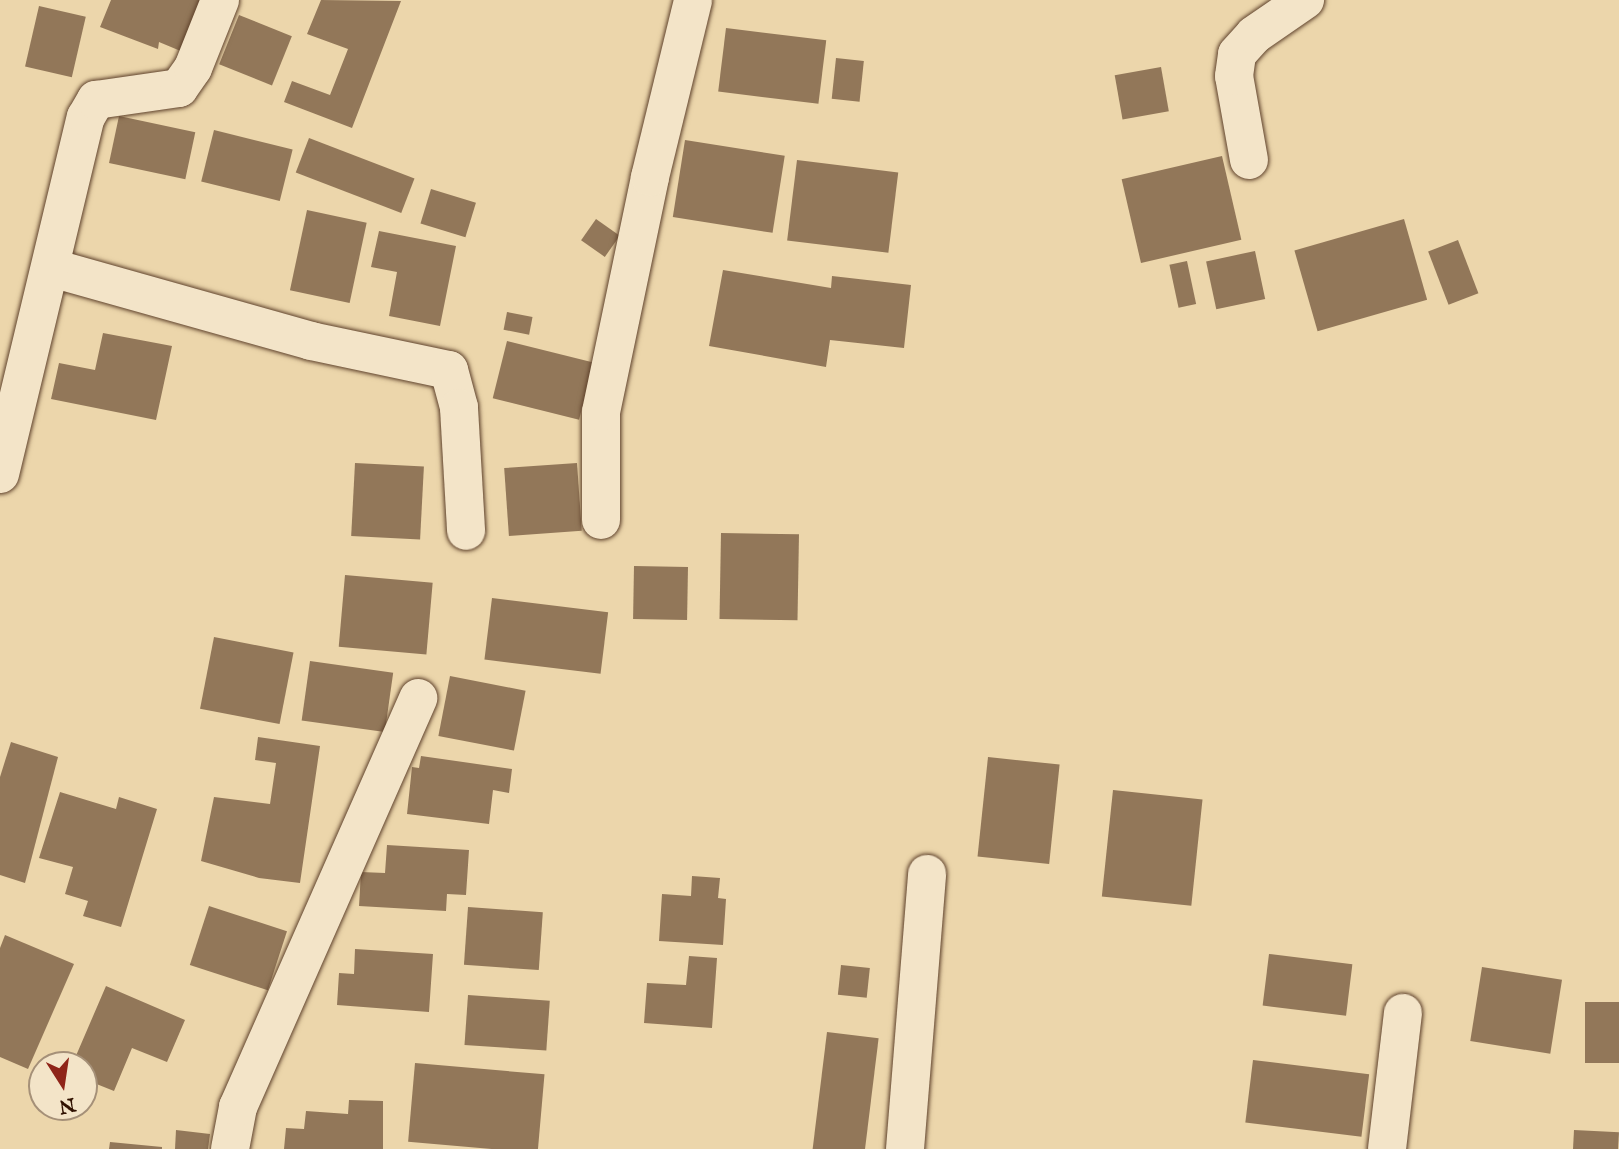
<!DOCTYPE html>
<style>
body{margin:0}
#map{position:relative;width:1619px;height:1149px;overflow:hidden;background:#ecd6ab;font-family:"IM FELL English",serif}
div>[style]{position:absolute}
.building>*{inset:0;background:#927759;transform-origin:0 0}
.roads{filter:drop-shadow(0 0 2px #5f422c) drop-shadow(0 0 2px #5f422c)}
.street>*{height:38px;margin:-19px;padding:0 19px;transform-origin:19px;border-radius:19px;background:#f3e4c8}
span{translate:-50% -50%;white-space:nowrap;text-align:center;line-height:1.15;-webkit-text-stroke:6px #f3e4c8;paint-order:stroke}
.north{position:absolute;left:28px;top:1051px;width:70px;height:70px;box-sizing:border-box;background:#f3e4c8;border:2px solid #a59078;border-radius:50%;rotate:168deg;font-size:19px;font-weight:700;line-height:28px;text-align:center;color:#301101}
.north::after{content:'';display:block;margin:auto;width:24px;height:32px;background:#8f2418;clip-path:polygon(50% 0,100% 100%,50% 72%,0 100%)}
</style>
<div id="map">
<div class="building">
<i style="clip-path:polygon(111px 0,203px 0,183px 52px,159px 42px,158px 49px,100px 27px)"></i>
<i style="clip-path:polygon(321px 0,401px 1px,352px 128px,284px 102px,292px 81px,330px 95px,348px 49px,307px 34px)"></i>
<i style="left:39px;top:6px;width:48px;height:62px;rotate:13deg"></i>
<i style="left:239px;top:15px;width:57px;height:53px;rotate:22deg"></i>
<i style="left:726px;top:28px;width:101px;height:64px;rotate:7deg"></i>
<i style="left:836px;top:58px;width:28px;height:41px;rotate:6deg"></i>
<i style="left:1161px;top:67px;width:45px;height:47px;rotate:80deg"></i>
<i style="left:119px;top:116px;width:78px;height:48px;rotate:12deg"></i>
<i style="left:214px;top:130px;width:81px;height:53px;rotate:14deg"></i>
<i style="left:309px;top:138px;width:113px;height:37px;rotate:21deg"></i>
<i style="left:685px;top:140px;width:101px;height:78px;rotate:9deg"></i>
<i style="left:1222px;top:156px;width:86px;height:103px;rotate:77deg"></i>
<i style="left:797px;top:160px;width:102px;height:81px;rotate:7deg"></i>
<i style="left:431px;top:189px;width:47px;height:36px;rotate:17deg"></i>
<i style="left:307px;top:210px;width:61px;height:82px;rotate:12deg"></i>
<i style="left:596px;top:219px;width:29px;height:26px;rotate:35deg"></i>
<i style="left:1404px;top:219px;width:84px;height:114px;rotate:74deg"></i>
<i style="clip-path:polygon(379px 231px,456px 246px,440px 326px,389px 316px,397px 272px,371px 267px)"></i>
<i style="left:1458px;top:240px;width:57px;height:32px;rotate:69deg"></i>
<i style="left:1255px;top:251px;width:49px;height:50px;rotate:78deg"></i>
<i style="left:1187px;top:261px;width:44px;height:18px;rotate:78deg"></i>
<i style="clip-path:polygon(723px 270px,831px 288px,832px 276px,911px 285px,904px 348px,830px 340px,826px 367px,709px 346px)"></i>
<i style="left:507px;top:312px;width:26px;height:18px;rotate:11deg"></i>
<i style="clip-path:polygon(103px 333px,172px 346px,156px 420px,51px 399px,59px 363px,95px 370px)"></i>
<i style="left:507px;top:341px;width:89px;height:59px;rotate:14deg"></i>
<i style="left:355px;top:463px;width:69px;height:73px;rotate:3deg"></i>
<i style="left:577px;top:463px;width:68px;height:73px;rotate:86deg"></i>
<i style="left:721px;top:533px;width:78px;height:86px;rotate:1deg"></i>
<i style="left:634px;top:566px;width:54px;height:53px;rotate:1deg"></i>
<i style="left:345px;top:575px;width:88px;height:72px;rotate:5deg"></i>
<i style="left:492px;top:598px;width:117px;height:62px;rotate:7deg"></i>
<i style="left:214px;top:637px;width:81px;height:73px;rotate:11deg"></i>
<i style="left:310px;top:661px;width:84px;height:60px;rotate:8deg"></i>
<i style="left:450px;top:676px;width:77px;height:61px;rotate:11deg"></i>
<i style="clip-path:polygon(258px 737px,320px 746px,300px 883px,259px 878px,201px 861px,214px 797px,270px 804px,276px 763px,255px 760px)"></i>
<i style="clip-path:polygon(11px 742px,58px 757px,25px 883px,0 875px,0 777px)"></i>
<i style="clip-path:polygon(421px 756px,512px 769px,509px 793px,493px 790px,489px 824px,407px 814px,412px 767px,419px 768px)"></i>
<i style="left:988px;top:757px;width:72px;height:100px;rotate:6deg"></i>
<i style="left:1113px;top:790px;width:90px;height:107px;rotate:6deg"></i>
<i style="clip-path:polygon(60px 792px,116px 809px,119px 797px,157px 809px,121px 927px,83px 916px,88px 901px,65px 894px,73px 867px,39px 858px)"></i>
<i style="clip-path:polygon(387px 845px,469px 850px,466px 895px,447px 894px,446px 911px,359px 906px,361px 872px,385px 873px)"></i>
<i style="clip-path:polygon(692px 876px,720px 878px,718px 898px,726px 899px,723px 945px,659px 941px,662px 894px,691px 896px)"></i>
<i style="left:209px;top:906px;width:82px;height:62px;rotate:18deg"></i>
<i style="left:468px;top:907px;width:75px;height:58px;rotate:4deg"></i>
<i style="clip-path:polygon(5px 935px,74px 964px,28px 1069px,0 1057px,0 948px)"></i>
<i style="clip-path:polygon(355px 949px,433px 954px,429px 1012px,337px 1005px,339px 973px,354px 974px)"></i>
<i style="left:1269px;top:954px;width:84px;height:52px;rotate:7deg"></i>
<i style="clip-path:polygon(689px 956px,717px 958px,712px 1028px,644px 1023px,647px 983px,686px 985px)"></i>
<i style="left:841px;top:965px;width:29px;height:30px;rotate:6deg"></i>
<i style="left:1482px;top:967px;width:81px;height:75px;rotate:9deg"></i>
<i style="clip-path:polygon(106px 986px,185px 1020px,167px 1062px,132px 1048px,114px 1091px,84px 1079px,84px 1065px,72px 1065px)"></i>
<i style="left:468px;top:995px;width:82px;height:50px;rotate:4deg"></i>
<i style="left:1585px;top:1002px;width:34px;height:61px"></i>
<i style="left:827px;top:1032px;width:52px;height:118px;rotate:7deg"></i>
<i style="left:1253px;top:1060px;width:117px;height:63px;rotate:7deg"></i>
<i style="left:415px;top:1063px;width:130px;height:79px;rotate:5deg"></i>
<i style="clip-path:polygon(349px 1100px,383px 1101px,383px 1149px,284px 1149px,286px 1128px,304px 1129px,306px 1111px,348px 1114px)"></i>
<i style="clip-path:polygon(176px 1130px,210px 1134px,208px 1149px,175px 1149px)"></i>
<i style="left:1574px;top:1130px;width:45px;height:19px;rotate:3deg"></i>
<i style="clip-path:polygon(110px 1142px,162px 1147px,162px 1149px,109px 1149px)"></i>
</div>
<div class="roads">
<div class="street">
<i style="left:1249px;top:160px;width:85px;rotate:-100.1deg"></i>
<i style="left:1234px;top:76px;width:22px;rotate:-82deg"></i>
<i style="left:1237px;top:54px;width:25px;rotate:-48deg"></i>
<i style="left:1254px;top:35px;width:62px;rotate:-34.5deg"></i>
<i style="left:52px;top:268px;width:269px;rotate:15.7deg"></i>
<i style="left:311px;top:341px;width:141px;rotate:11.9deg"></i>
<i style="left:449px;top:370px;width:39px;rotate:75deg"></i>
<i style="left:459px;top:408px;width:123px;rotate:86.7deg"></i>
<i style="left:0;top:474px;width:367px;rotate:-76.5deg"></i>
<i style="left:86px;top:117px;width:20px;rotate:-60deg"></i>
<i style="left:96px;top:100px;width:84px;rotate:-8.2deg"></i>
<i style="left:179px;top:88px;width:24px;rotate:-55deg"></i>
<i style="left:193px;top:68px;width:73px;rotate:-68.3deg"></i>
<i style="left:601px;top:520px;width:108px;rotate:-90deg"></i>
<i style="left:601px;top:412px;width:240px;rotate:-78.2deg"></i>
<i style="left:650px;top:177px;width:182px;rotate:-76.3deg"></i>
<i style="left:230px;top:1149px;width:43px;rotate:-79.2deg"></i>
<i style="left:238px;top:1107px;width:447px;rotate:-66.2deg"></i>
<i style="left:905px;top:1149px;width:276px;rotate:-85.4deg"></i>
<i style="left:1387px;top:1149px;width:137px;rotate:-83.3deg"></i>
</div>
</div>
<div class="north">N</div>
</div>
